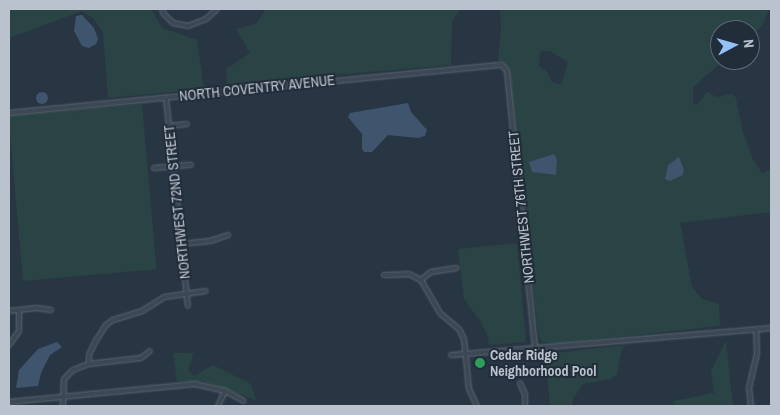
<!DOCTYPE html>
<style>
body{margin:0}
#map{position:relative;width:780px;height:415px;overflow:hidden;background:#283644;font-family:"Archivo Narrow",sans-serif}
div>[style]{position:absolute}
.green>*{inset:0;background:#2a4445;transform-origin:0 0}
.water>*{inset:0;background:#3e556d}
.round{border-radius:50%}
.roads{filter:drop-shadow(0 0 1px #5b6671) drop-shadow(0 0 1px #5b6671)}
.minor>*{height:4px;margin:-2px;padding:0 2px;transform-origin:2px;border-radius:2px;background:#3c4854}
.dots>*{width:14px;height:14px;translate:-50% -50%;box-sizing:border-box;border:2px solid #212d39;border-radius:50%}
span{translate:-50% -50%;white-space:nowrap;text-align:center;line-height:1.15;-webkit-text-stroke:4px #212d39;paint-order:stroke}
.street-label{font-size:14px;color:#bac3cd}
.poi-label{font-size:14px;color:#bac3cd;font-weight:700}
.left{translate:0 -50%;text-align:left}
.frame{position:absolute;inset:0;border:10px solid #bac3cd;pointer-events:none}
.north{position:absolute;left:710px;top:20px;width:50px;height:50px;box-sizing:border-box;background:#212d39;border:1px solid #5e6974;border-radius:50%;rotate:84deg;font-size:14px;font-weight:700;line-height:20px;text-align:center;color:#bac3cd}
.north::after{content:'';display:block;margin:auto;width:18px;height:22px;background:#94c1f8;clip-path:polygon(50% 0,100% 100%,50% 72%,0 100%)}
</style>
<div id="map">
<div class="green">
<i style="clip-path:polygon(9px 9px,151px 9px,162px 28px,197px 40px,204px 89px,108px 98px,103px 32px,93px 18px,82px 11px,9px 38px)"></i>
<i style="clip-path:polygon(266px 9px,461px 9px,452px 20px,451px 65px,227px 84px,226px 69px,250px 53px,236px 29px,256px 24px)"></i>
<i style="clip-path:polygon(evenodd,500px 9px,769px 9px,762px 26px,750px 37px,750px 30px,720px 30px,720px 60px,724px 60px,693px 87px,693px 104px,697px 105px,707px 92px,717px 97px,732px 94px,736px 98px,742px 129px,753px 160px,762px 173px,771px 169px,771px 212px,680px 223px,692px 287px,702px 299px,719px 304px,720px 326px,560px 343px,542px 342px,539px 337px,527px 240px,510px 69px,501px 61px,498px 61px,501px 27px,500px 9px,542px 51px,550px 51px,568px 62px,561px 85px,552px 82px,547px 72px,539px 66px,540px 53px,542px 51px)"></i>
<i style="left:142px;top:104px;width:166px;height:134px;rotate:85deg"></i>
<i style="clip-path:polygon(517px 243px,526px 342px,489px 345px,488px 337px,481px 322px,464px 299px,458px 249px)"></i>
<i style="clip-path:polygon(726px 341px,733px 406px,674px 406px,673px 401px,714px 393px,711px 371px)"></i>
<i style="clip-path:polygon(625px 345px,621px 352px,617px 375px,611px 379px,583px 384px,573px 399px,572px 406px,550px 406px,545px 354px)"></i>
<i style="clip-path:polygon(173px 353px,194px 353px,188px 370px,194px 376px,213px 365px,251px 384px,256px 400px,202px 381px,177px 381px)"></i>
</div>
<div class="water">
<i style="clip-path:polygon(82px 15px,94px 28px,98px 39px,96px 44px,89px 48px,82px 46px,74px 31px,76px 16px)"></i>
<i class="round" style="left:36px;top:92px;width:12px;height:12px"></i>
<i style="clip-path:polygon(408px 103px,411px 112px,427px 130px,425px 136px,418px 138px,388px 135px,372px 152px,364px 152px,362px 149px,362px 134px,348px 117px,350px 113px)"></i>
<i style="clip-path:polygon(554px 154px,557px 160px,556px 175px,532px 172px,529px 162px)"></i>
<i style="clip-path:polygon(679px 157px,684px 170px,683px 175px,670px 181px,665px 179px,668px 165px)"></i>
<i style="clip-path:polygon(57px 342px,62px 347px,50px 355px,41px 373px,38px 386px,16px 388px,19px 370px,38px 349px)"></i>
</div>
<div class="roads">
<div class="minor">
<i style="left:162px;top:9px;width:5px;rotate:68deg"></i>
<i style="left:164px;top:14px;width:13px;rotate:45deg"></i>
<i style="left:173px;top:23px;width:15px;rotate:11deg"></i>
<i style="left:188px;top:26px;width:19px;rotate:-21deg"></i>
<i style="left:206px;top:19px;width:15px;rotate:-42deg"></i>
<i style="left:166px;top:98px;width:209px;rotate:84deg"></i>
<i style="left:9px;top:113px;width:495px;rotate:-5.6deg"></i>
<i style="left:502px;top:65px;width:8px;rotate:50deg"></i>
<i style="left:507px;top:71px;width:279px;rotate:84.2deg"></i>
<i style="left:168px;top:126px;width:19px;rotate:-6deg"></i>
<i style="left:154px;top:168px;width:37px;rotate:-5deg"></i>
<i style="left:181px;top:244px;width:29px;rotate:-6deg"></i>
<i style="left:210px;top:241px;width:19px;rotate:-18deg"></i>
<i style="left:384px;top:275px;width:25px;rotate:-2deg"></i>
<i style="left:409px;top:274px;width:13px;rotate:27deg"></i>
<i style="left:421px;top:280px;width:39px;rotate:60deg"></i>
<i style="left:441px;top:314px;width:23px;rotate:40deg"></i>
<i style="left:459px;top:329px;width:11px;rotate:63deg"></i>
<i style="left:464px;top:339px;width:50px;rotate:84.3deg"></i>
<i style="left:469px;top:389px;width:19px;rotate:65deg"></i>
<i style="left:421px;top:280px;width:13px;rotate:-39deg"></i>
<i style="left:431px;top:272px;width:26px;rotate:-9deg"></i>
<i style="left:9px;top:311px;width:28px;rotate:-6deg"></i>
<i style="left:37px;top:308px;width:14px;rotate:8deg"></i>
<i style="left:9px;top:345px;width:17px;rotate:-54deg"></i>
<i style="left:19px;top:331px;width:21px;rotate:-90deg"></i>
<i style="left:451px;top:355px;width:321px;rotate:-4.8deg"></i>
<i style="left:89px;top:364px;width:9px;rotate:-90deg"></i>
<i style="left:89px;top:355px;width:14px;rotate:-65deg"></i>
<i style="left:95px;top:342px;width:20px;rotate:-57deg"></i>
<i style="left:106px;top:325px;width:9px;rotate:-36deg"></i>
<i style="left:113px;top:320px;width:30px;rotate:-17deg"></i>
<i style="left:142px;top:311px;width:26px;rotate:-32deg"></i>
<i style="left:164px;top:297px;width:42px;rotate:-8.1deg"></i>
<i style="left:520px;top:383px;width:12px;rotate:66deg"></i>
<i style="left:525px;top:394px;width:12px;rotate:90deg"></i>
<i style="left:9px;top:402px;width:187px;rotate:-5.5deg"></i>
<i style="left:195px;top:384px;width:31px;rotate:13deg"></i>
<i style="left:225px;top:391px;width:21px;rotate:28deg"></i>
<i style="left:63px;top:406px;width:27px;rotate:-88deg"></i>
<i style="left:64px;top:379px;width:13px;rotate:-45deg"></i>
<i style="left:73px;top:370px;width:17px;rotate:-21deg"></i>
<i style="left:89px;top:364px;width:52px;rotate:-6.6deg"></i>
<i style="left:141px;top:358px;width:11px;rotate:-38deg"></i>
<i style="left:218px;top:406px;width:17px;rotate:-65deg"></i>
<i style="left:751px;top:406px;width:18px;rotate:-96deg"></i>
<i style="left:749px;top:388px;width:35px;rotate:-77deg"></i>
<i style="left:757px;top:354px;width:25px;rotate:-92deg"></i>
</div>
</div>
<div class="dots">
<i style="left:480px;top:363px;background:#2e9e5b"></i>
</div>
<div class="street-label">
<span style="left:257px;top:88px;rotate:-6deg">NORTH COVENTRY AVENUE</span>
<span style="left:177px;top:202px;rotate:-96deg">NORTHWEST 72ND STREET</span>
<span style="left:521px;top:207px;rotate:-96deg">NORTHWEST 76TH STREET</span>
</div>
<div class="poi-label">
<span class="left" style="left:490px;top:363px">Cedar Ridge<br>Neighborhood Pool</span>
</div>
<div class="frame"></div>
<div class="north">N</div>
</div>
